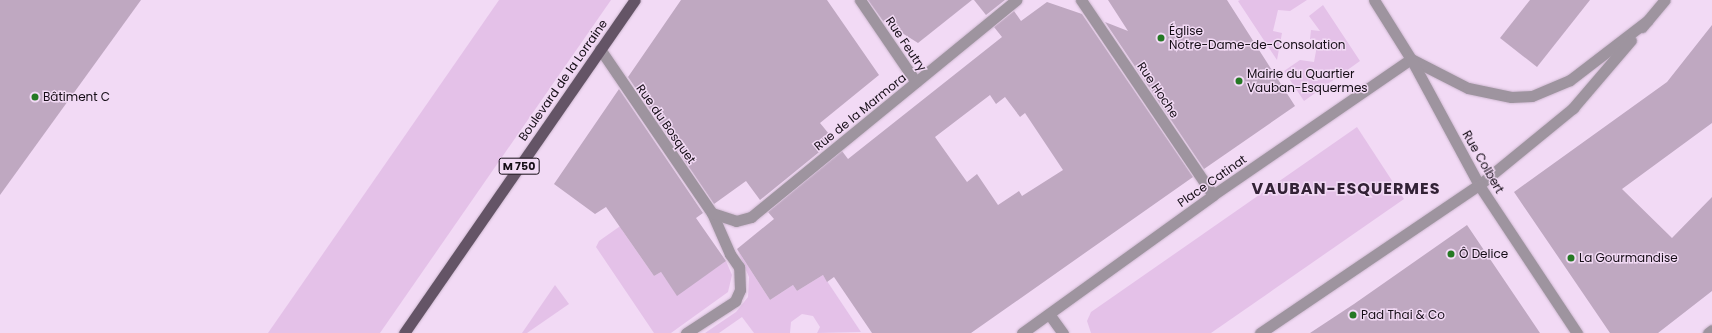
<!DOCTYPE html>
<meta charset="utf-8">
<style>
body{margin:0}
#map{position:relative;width:1712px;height:333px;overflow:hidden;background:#f2daf5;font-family:Poppins,sans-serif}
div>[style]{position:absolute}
.green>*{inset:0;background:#e4c1e8}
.building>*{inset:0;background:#bfa8c1}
.roads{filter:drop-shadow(0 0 1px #cfb9d1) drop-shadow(0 0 1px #cfb9d1)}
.pedestrian>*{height:11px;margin:-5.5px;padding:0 5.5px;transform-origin:5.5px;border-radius:5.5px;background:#9e949f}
.minor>*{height:11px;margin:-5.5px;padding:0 5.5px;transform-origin:5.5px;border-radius:5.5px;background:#9e949f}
.tertiary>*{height:11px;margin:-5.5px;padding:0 5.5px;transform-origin:5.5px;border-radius:5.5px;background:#9e949f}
.primary>*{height:11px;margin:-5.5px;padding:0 5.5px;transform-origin:5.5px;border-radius:5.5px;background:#645466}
.dots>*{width:11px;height:11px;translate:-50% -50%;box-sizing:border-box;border:2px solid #f2daf5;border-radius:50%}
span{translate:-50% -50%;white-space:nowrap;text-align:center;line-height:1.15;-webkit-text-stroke:3px #f2daf5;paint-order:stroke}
.shield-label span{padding:1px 3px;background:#f2daf5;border:1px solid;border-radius:3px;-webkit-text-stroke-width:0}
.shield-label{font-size:11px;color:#150d16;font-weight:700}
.poi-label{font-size:12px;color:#150d16}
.left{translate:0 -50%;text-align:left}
.street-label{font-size:12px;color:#150d16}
.district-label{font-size:16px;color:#332236;font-weight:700;letter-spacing:1px}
</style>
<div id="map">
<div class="green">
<i style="clip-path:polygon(499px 0,611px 0,380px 333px,268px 333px)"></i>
<i style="clip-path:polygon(1240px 0,1307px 0,1290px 11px,1278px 10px,1273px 31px,1282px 33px,1277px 60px,1238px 1px)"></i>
<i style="clip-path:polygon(1323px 5px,1360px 61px,1304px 101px,1284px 71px,1300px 60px,1314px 62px,1318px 40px,1310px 39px,1311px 30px,1320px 31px,1309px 16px)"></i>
<i style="clip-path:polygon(1357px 127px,1404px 199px,1211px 333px,1091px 333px,1087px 321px,1091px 312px)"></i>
<i style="clip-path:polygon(626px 222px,622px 230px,654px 276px,661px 272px,677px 295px,726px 261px,732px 275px,728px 292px,671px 333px,654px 333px,596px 247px,599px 241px)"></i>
<i style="clip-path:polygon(737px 249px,770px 300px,793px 285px,797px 291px,823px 275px,861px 332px,817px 333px,820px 327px,813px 316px,802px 314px,791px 322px,790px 333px,754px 333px,742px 317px,719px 333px,705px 333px,736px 312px,748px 297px,749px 277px)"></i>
<i style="clip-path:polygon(555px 285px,569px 304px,527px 333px,522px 333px)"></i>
</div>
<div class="building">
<i style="clip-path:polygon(0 0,141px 0,0 195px)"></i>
<i style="clip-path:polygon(681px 0,827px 0,879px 75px,820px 123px,834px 140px,760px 200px,746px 181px,714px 204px,628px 77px)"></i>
<i style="clip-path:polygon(868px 0,972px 0,918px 43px,883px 21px)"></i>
<i style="clip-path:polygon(974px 0,1005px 0,986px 15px)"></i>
<i style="clip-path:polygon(1108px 0,1227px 0,1295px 106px,1204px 169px,1105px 22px,1128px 31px)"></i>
<i style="clip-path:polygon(1530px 0,1590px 0,1537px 67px,1500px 38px)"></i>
<i style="clip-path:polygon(evenodd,1047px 2px,1082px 14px,1193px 177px,971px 333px,872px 333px,834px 277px,827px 282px,823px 275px,797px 291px,793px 285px,770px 300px,737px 249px,774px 219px,768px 212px,842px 151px,848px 159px,1002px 37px,994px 27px,1014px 11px,1021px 21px,1047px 2px,990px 95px,996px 104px,1005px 97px,1020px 117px,1025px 113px,1063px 170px,1022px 196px,1019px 191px,998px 205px,977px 174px,967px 182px,935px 137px,990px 95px)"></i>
<i style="clip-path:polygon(1712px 25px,1712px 123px,1622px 189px,1672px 238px,1712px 197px,1712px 291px,1658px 333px,1610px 333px,1514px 192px,1667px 82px)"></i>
<i style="clip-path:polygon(619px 89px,703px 213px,696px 218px,726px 261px,677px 296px,661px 272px,654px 276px,606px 207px,595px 214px,554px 184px)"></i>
<i style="clip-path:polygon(1467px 225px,1540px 333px,1310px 333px,1354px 304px)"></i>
</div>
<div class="roads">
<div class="pedestrian">
<i style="left:686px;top:333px;width:59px;rotate:-33.1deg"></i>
<i style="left:735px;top:301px;width:12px;rotate:-66deg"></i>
<i style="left:740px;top:290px;width:23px;rotate:-92deg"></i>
<i style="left:739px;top:267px;width:16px;rotate:-125deg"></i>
<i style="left:730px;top:254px;width:45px;rotate:-113.7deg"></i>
</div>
<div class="minor">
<i style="left:860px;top:0;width:99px;rotate:55.7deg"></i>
<i style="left:1081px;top:0;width:235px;rotate:55.9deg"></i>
<i style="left:1642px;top:27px;width:35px;rotate:-50deg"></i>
<i style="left:600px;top:49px;width:199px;rotate:55.7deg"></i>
<i style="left:712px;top:213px;width:25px;rotate:18deg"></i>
<i style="left:736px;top:221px;width:16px;rotate:-15deg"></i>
<i style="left:751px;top:217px;width:343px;rotate:-39.3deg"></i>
<i style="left:1049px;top:314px;width:24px;rotate:54deg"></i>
<i style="left:1022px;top:333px;width:236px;rotate:-35.8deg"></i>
<i style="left:1213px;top:195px;width:240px;rotate:-34.5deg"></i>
<i style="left:1411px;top:59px;width:64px;rotate:27deg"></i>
<i style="left:1468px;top:88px;width:44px;rotate:11.8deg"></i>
<i style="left:1511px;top:97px;width:21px;rotate:-3deg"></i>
<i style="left:1532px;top:96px;width:41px;rotate:-22.8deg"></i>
<i style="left:1570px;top:80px;width:97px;rotate:-37.5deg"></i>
<i style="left:1260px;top:333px;width:264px;rotate:-34.1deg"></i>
<i style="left:1479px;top:185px;width:122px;rotate:-39.3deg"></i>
<i style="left:1573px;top:108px;width:89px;rotate:-49.5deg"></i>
<i style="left:1708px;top:333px;width:5px;rotate:-37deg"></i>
</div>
<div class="tertiary">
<i style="left:1374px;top:0;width:70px;rotate:57.9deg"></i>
<i style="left:1411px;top:59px;width:143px;rotate:61.6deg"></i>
<i style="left:1479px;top:185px;width:178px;rotate:56.5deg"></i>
</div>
<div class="primary">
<i style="left:404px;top:333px;width:405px;rotate:-55.3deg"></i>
</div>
</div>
<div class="dots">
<i style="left:1161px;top:38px;background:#257924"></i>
<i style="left:1239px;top:81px;background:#257924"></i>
<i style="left:35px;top:97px;background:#257924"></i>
<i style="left:1451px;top:254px;background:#257924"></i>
<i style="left:1571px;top:258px;background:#257924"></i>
<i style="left:1353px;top:315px;background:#257924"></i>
</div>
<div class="shield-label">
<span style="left:519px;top:166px">M 750</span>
</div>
<div class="poi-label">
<span class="left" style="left:1169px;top:38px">Église<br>Notre-Dame-de-Consolation</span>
<span class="left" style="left:1247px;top:81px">Mairie du Quartier<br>Vauban-Esquermes</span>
<span class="left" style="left:43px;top:97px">Bâtiment C</span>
<span class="left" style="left:1459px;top:254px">Ô Delice</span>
<span class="left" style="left:1579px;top:258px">La Gourmandise</span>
<span class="left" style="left:1361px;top:315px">Pad Thai &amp; Co</span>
</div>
<div class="street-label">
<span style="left:906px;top:44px;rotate:56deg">Rue Feutry</span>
<span style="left:563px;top:80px;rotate:-55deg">Boulevard de la Lorraine</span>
<span style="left:1158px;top:90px;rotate:56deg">Rue Hoche</span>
<span style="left:860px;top:112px;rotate:-39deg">Rue de la Marmora</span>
<span style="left:666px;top:124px;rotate:55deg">Rue du Bosquet</span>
<span style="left:1483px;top:162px;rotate:60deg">Rue Colbert</span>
<span style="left:1212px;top:181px;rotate:-35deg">Place Catinat</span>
</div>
<div class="district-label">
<span style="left:1346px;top:189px">VAUBAN-ESQUERMES</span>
</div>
</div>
